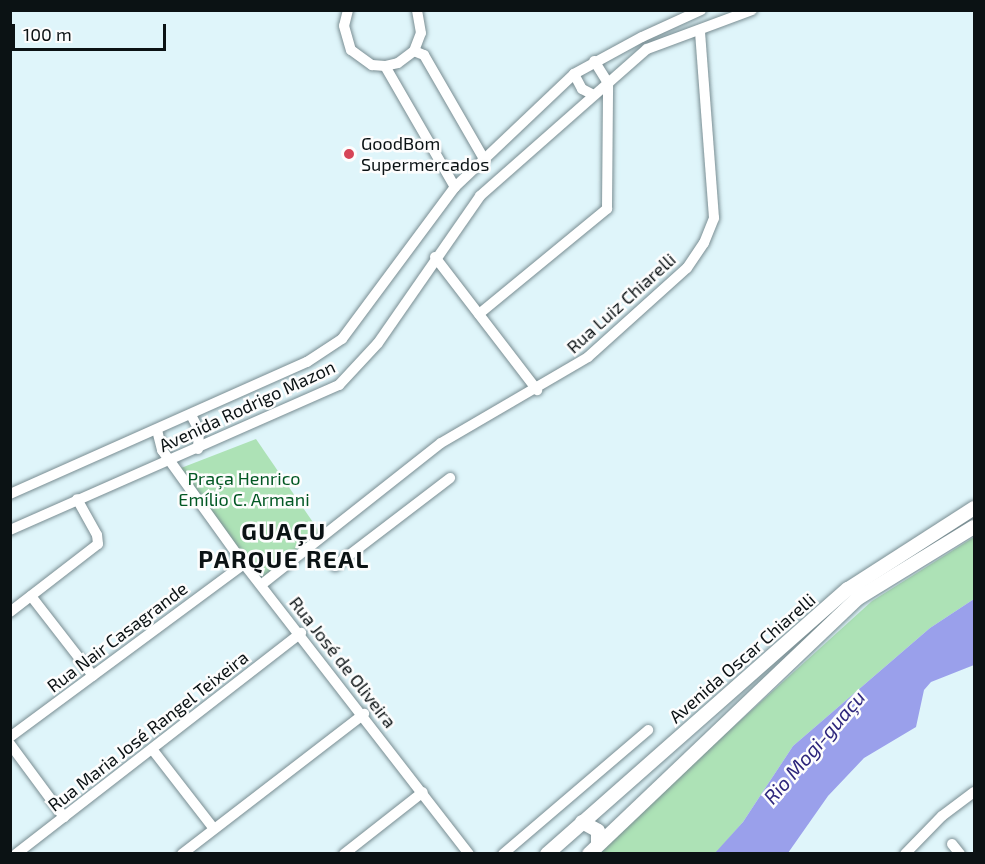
<!DOCTYPE html>
<meta charset="utf-8">
<style>
body{margin:0}
#map{position:relative;width:985px;height:864px;overflow:hidden;background:#dff5fa;font-family:"Exo 2",sans-serif}
div>[style]{position:absolute}
.green>*{inset:0;background:#ade2b6}
.water>*{inset:0;background:#9aa0eb}
.roads{filter:drop-shadow(0 0 2px #798d92) drop-shadow(0 0 2px #798d92)}
.minor>*{height:10px;margin:-5px;padding:0 5px;transform-origin:5px;border-radius:5px;background:#fff}
.major>*{height:14px;margin:-7px;padding:0 7px;transform-origin:7px;border-radius:7px;background:#fff}
.dots>*{width:16px;height:16px;translate:-50% -50%;box-sizing:border-box;border:3px solid #fdfdfd;border-radius:50%}
span{translate:-50% -50%;white-space:nowrap;text-align:center;line-height:1.15;-webkit-text-stroke:5px #fdfdfd;paint-order:stroke}
.poi-label{font-size:18px;color:#0b1214}
.left{translate:0 -50%;text-align:left}
.street-label{font-size:18px;color:#0b1214}
.park-label{font-size:18px;color:#025824}
.water-label{font-size:20px;color:#2e267c;font-style:italic}
.district-label{font-size:24px;color:#0b1214;font-weight:700;letter-spacing:1.5px}
.frame{position:absolute;inset:0;border:12px solid #0b1214;pointer-events:none}
.scale{position:absolute;left:12px;top:24px;width:154px;height:27px;box-sizing:border-box;border:3px solid #0b1214;border-top:0;padding-left:8px;font-size:18px;line-height:21px;white-space:nowrap;color:#0b1214;-webkit-text-stroke:4px #fdfdfd;paint-order:stroke}
</style>
<div id="map">
<div class="green">
<i style="clip-path:polygon(256px 439px,321px 534px,262px 581px,181px 468px)"></i>
<i style="clip-path:polygon(974px 537px,974px 599px,930px 628px,793px 746px,743px 822px,716px 853px,593px 854px,872px 601px)"></i>
</div>
<div class="water">
<i style="clip-path:polygon(974px 599px,974px 665px,931px 682px,924px 690px,916px 727px,864px 758px,828px 796px,788px 853px,715px 853px,743px 822px,793px 746px,930px 628px)"></i>
</div>
<div class="roads">
<div class="minor">
<i style="left:348px;top:10px;width:16px;rotate:104deg"></i>
<i style="left:344px;top:26px;width:25px;rotate:74deg"></i>
<i style="left:351px;top:50px;width:26px;rotate:36deg"></i>
<i style="left:372px;top:65px;width:13px;rotate:4deg"></i>
<i style="left:385px;top:66px;width:13px;rotate:-13deg"></i>
<i style="left:398px;top:63px;width:20px;rotate:-37deg"></i>
<i style="left:414px;top:51px;width:19px;rotate:-69deg"></i>
<i style="left:421px;top:33px;width:23px;rotate:-100deg"></i>
<i style="left:414px;top:51px;width:11px;rotate:22deg"></i>
<i style="left:424px;top:55px;width:120px;rotate:60deg"></i>
<i style="left:385px;top:66px;width:140px;rotate:60deg"></i>
<i style="left:574px;top:74px;width:17px;rotate:62deg"></i>
<i style="left:582px;top:89px;width:13px;rotate:27deg"></i>
<i style="left:435px;top:257px;width:168px;rotate:52.5deg"></i>
<i style="left:479px;top:314px;width:166px;rotate:-39.4deg"></i>
<i style="left:607px;top:209px;width:126px;rotate:-89.5deg"></i>
<i style="left:608px;top:83px;width:26px;rotate:-122deg"></i>
<i style="left:191px;top:415px;width:17px;rotate:62deg"></i>
<i style="left:199px;top:430px;width:19px;rotate:93deg"></i>
<i style="left:157px;top:430px;width:21px;rotate:76deg"></i>
<i style="left:162px;top:450px;width:140px;rotate:54.3deg"></i>
<i style="left:244px;top:564px;width:367px;rotate:52.2deg"></i>
<i style="left:10px;top:494px;width:325px;rotate:-24deg"></i>
<i style="left:307px;top:362px;width:42px;rotate:-33.3deg"></i>
<i style="left:342px;top:339px;width:189px;rotate:-53.4deg"></i>
<i style="left:455px;top:187px;width:164px;rotate:-43.5deg"></i>
<i style="left:574px;top:74px;width:77px;rotate:-28.6deg"></i>
<i style="left:642px;top:37px;width:65px;rotate:-24.6deg"></i>
<i style="left:10px;top:530px;width:360px;rotate:-23.8deg"></i>
<i style="left:339px;top:385px;width:57px;rotate:-47.1deg"></i>
<i style="left:378px;top:343px;width:179px;rotate:-55.2deg"></i>
<i style="left:480px;top:196px;width:222px;rotate:-41.4deg"></i>
<i style="left:647px;top:49px;width:112px;rotate:-20.4deg"></i>
<i style="left:335px;top:566px;width:145px;rotate:-37.4deg"></i>
<i style="left:261px;top:585px;width:229px;rotate:-38.3deg"></i>
<i style="left:441px;top:443px;width:170px;rotate:-30.3deg"></i>
<i style="left:588px;top:357px;width:133px;rotate:-42deg"></i>
<i style="left:687px;top:268px;width:30px;rotate:-56deg"></i>
<i style="left:704px;top:243px;width:27px;rotate:-68deg"></i>
<i style="left:714px;top:218px;width:188px;rotate:-94.3deg"></i>
<i style="left:31px;top:596px;width:101px;rotate:52.2deg"></i>
<i style="left:10px;top:612px;width:111px;rotate:-37.7deg"></i>
<i style="left:98px;top:544px;width:9px;rotate:-96deg"></i>
<i style="left:97px;top:535px;width:41px;rotate:-119.1deg"></i>
<i style="left:10px;top:737px;width:291px;rotate:-36.5deg"></i>
<i style="left:10px;top:744px;width:91px;rotate:53.5deg"></i>
<i style="left:152px;top:749px;width:101px;rotate:52.2deg"></i>
<i style="left:952px;top:844px;width:13px;rotate:51deg"></i>
<i style="left:16px;top:854px;width:361px;rotate:-37.8deg"></i>
<i style="left:182px;top:854px;width:230px;rotate:-37.6deg"></i>
<i style="left:344px;top:854px;width:100px;rotate:-38.1deg"></i>
<i style="left:503px;top:854px;width:191px;rotate:-40.5deg"></i>
<i style="left:905px;top:854px;width:53px;rotate:-45.8deg"></i>
<i style="left:942px;top:816px;width:40px;rotate:-37deg"></i>
</div>
<div class="major">
<i style="left:582px;top:822px;width:18px;rotate:29deg"></i>
<i style="left:598px;top:831px;width:13px;rotate:90deg"></i>
<i style="left:547px;top:854px;width:401px;rotate:-41.4deg"></i>
<i style="left:848px;top:589px;width:150px;rotate:-32.7deg"></i>
<i style="left:589px;top:854px;width:371px;rotate:-43.6deg"></i>
<i style="left:858px;top:598px;width:136px;rotate:-31.5deg"></i>
</div>
</div>
<div class="dots">
<i style="left:349px;top:154px;background:#d64557"></i>
</div>
<div class="poi-label">
<span class="left" style="left:361px;top:154px">GoodBom<br>Supermercados</span>
</div>
<div class="street-label">
<span style="left:621px;top:303px;rotate:-42deg">Rua Luiz Chiarelli</span>
<span style="left:247px;top:406px;rotate:-25deg">Avenida Rodrigo Mazon</span>
<span style="left:117px;top:637px;rotate:-37deg">Rua Nair Casagrande</span>
<span style="left:742px;top:658px;rotate:-41deg">Avenida Oscar Chiarelli</span>
<span style="left:343px;top:662px;rotate:52deg">Rua José de Oliveira</span>
<span style="left:148px;top:731px;rotate:-38deg">Rua Maria José Rangel Teixeira</span>
</div>
<div class="park-label">
<span style="left:244px;top:489px">Praça Henrico<br>Emílio C. Armani</span>
</div>
<div class="water-label">
<span style="left:814px;top:747px;rotate:-49deg">Rio Mogi-guaçu</span>
</div>
<div class="district-label">
<span style="left:284px;top:545px">GUAÇU<br>PARQUE REAL</span>
</div>
<div class="frame"></div>
<div class="scale">100 m</div>
</div>
